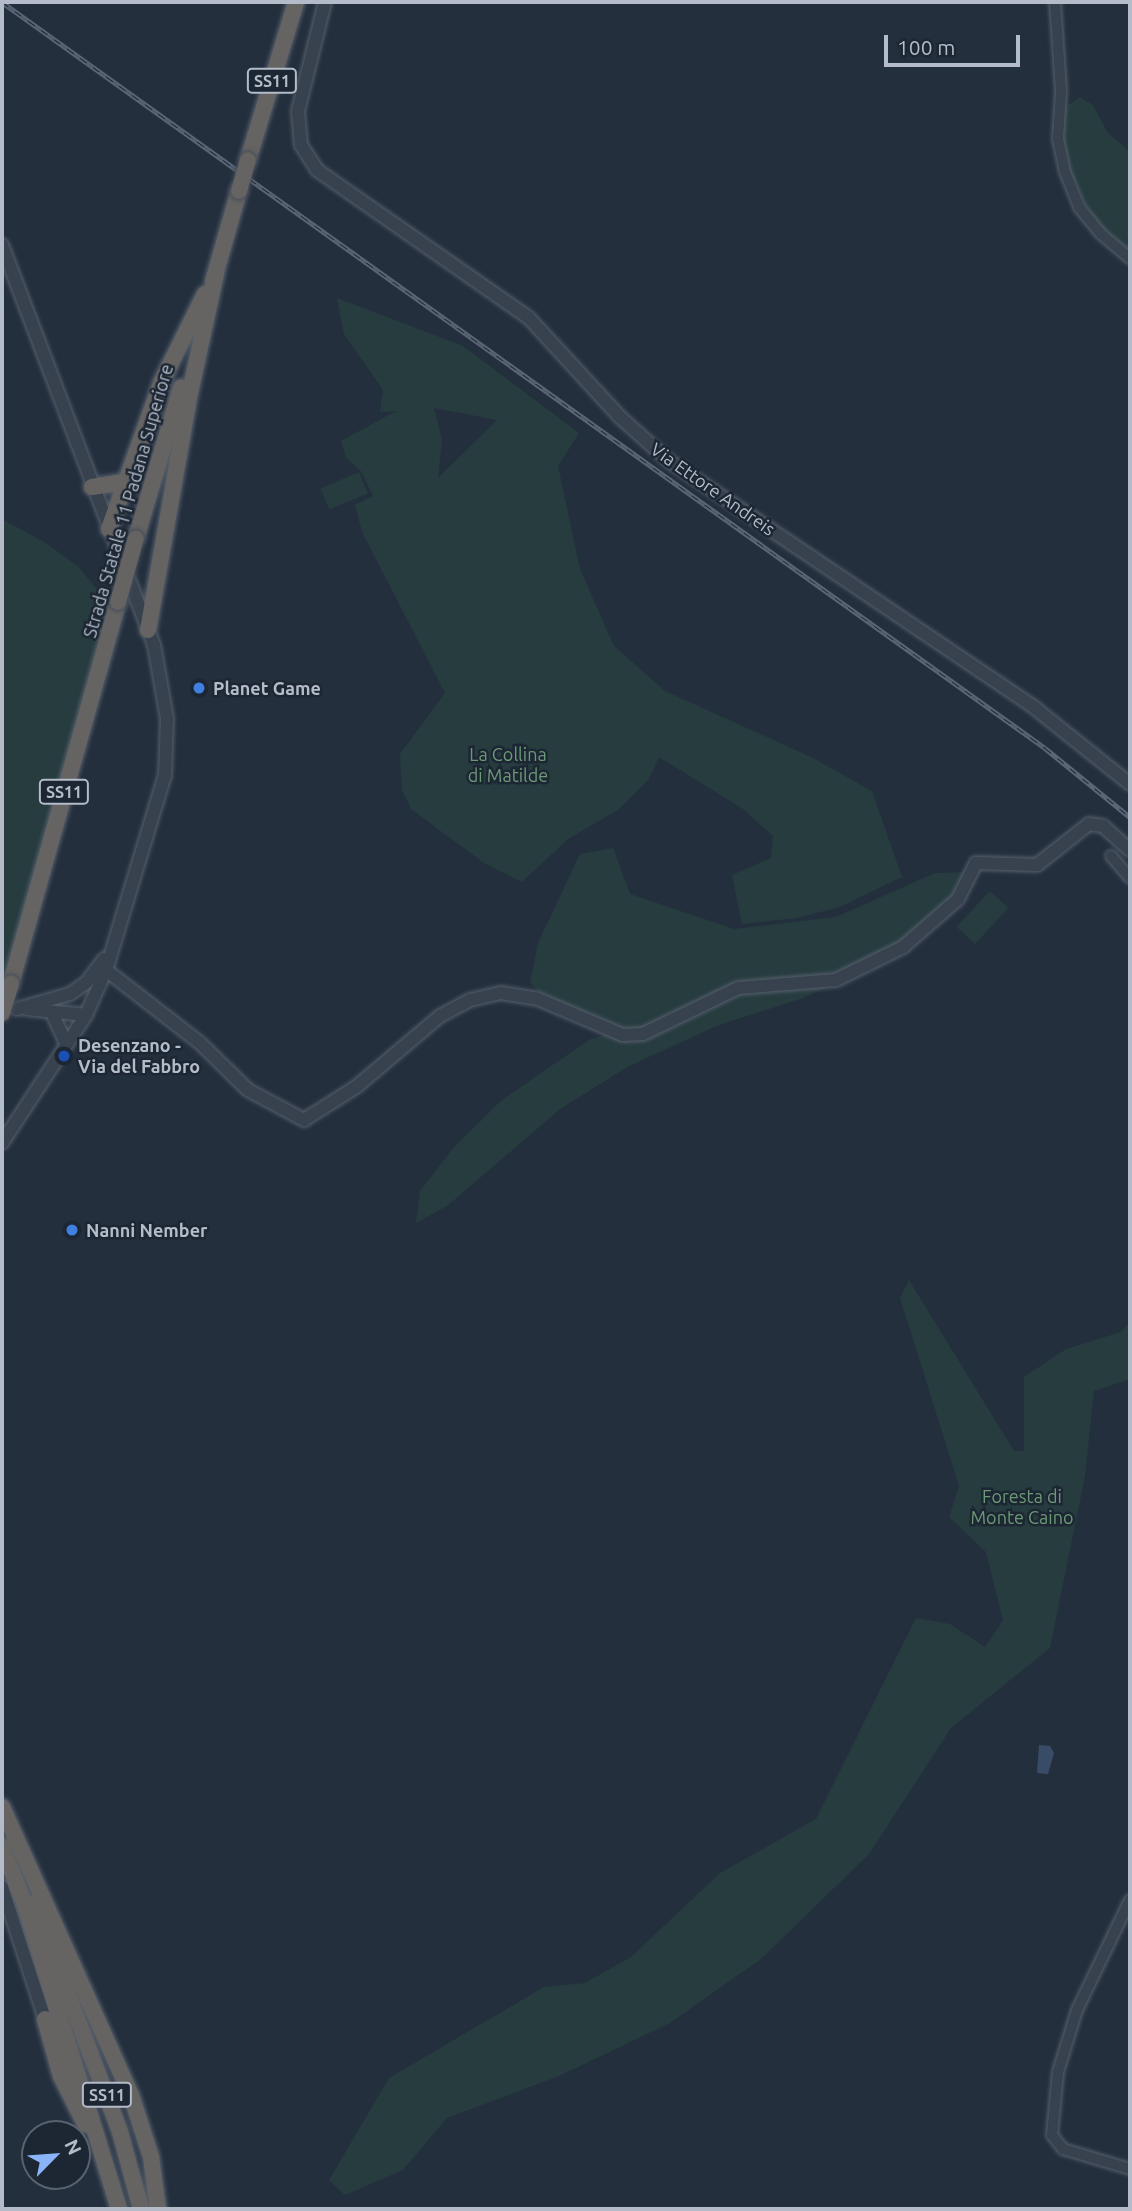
<!DOCTYPE html>
<style>
body{margin:0}
#map{position:relative;width:1132px;height:2211px;overflow:hidden;background:#242f3e;font-family:Ubuntu,sans-serif}
div>[style]{position:absolute}
.green>*{inset:0;background:#263c3f;transform-origin:0 0}
.water>*{inset:0;background:#394c67}
.roads{filter:drop-shadow(0 0 2px #565f6c) drop-shadow(0 0 2px #565f6c)}
.minor>*{height:10px;margin:-5px;padding:0 5px;transform-origin:5px;border-radius:5px;background:#38414e}
.tertiary>*{height:12px;margin:-6px;padding:0 6px;transform-origin:6px;border-radius:6px;background:#38414e}
.trunk>*{height:16px;margin:-8px;padding:0 8px;transform-origin:8px;border-radius:8px;background:#656462}
.rail>*{height:5px;margin-top:-2.5px;transform-origin:0;background:repeating-linear-gradient(90deg,#1d2633 0 8px,#5a6575 0 16px);box-sizing:border-box;border-block:2px solid #5a6575}
.bridges{filter:drop-shadow(0 0 2px #434c59) drop-shadow(0 0 2px #434c59)}
.trunk-bridge>*{height:16px;margin:-8px;padding:0 8px;transform-origin:8px;border-radius:8px;background:#656462}
.dots>*{width:19px;height:19px;translate:-50% -50%;box-sizing:border-box;border:4px solid #1d2633;border-radius:50%}
span{translate:-50% -50%;white-space:nowrap;text-align:center;line-height:1.15;-webkit-text-stroke:5px #1d2633;paint-order:stroke}
.shield-label span{padding:2px 5px;background:#1d2633;border:2px solid;border-radius:5px;-webkit-text-stroke-width:0}
.shield-label{font-size:16px;color:#b4bcc9;font-weight:700}
.street-label{font-size:18px;color:#b4bcc9}
.poi-label{font-size:18px;color:#b4bcc9;font-weight:700}
.left{translate:0 -50%;text-align:left}
.park-label{font-size:18px;color:#6b9a76}
.frame{position:absolute;inset:0;border:4px solid #b4bcc9;pointer-events:none}
.north{position:absolute;left:21px;top:2120px;width:70px;height:70px;box-sizing:border-box;background:#1d2633;border:2px solid #59626f;border-radius:50%;rotate:65deg;font-size:19px;font-weight:700;line-height:28px;text-align:center;color:#b4bcc9}
.north::after{content:'';display:block;margin:auto;width:24px;height:32px;background:#8ab4f8;clip-path:polygon(50% 0,100% 100%,50% 72%,0 100%)}
.scale{position:absolute;left:884px;top:35px;width:136px;height:32px;box-sizing:border-box;border:4px solid #b4bcc9;border-top:0;padding-left:9px;font-size:21px;line-height:24px;white-space:nowrap;color:#b4bcc9;-webkit-text-stroke:5px #1d2633;paint-order:stroke}
</style>
<div id="map">
<div class="green">
<i style="clip-path:polygon(1080px 97px,1093px 105px,1107px 132px,1130px 152px,1130px 256px,1096px 225px,1064px 159px,1059px 135px,1062px 109px)"></i>
<i style="clip-path:polygon(evenodd,337px 298px,463px 346px,579px 433px,558px 466px,580px 569px,614px 646px,665px 691px,811px 757px,872px 791px,902px 877px,840px 907px,797px 918px,742px 924px,732px 875px,771px 858px,773px 836px,743px 809px,659px 757px,649px 779px,618px 810px,568px 839px,522px 882px,484px 863px,411px 809px,402px 790px,400px 754px,445px 693px,362px 532px,355px 505px,373px 496px,361px 471px,346px 458px,341px 441px,396px 411px,380px 412px,383px 390px,344px 334px,337px 298px,434px 408px,497px 420px,438px 478px,442px 440px,434px 408px)"></i>
<i style="left:359px;top:472px;width:23px;height:42px;rotate:67deg"></i>
<i style="clip-path:polygon(2px 519px,46px 543px,79px 567px,109px 605px,64px 780px,2px 985px)"></i>
<i style="clip-path:polygon(613px 848px,630px 894px,734px 929px,836px 917px,935px 873px,973px 872px,973px 880px,891px 959px,803px 998px,719px 1025px,629px 1066px,560px 1109px,447px 1206px,416px 1223px,420px 1191px,454px 1147px,502px 1100px,589px 1040px,610px 1033px,565px 1016px,530px 983px,538px 943px,580px 854px)"></i>
<i style="left:990px;top:891px;width:25px;height:49px;rotate:43deg"></i>
<i style="clip-path:polygon(909px 1280px,1014px 1451px,1024px 1451px,1024px 1377px,1066px 1349px,1121px 1332px,1130px 1322px,1130px 1379px,1094px 1391px,1085px 1476px,1050px 1648px,951px 1728px,869px 1854px,761px 1959px,670px 2023px,559px 2076px,447px 2118px,403px 2170px,345px 2195px,329px 2180px,389px 2078px,544px 1987px,585px 1983px,631px 1957px,720px 1873px,816px 1819px,916px 1618px,950px 1624px,985px 1647px,1003px 1620px,986px 1552px,949px 1517px,959px 1486px,900px 1298px)"></i>
</div>
<div class="water">
<i style="clip-path:polygon(1039px 1745px,1050px 1746px,1054px 1753px,1048px 1774px,1037px 1773px)"></i>
</div>
<div class="roads">
<div class="minor">
<i style="left:1055px;top:2px;width:89px;rotate:86.1deg"></i>
<i style="left:1061px;top:91px;width:48px;rotate:93.6deg"></i>
<i style="left:1058px;top:139px;width:34px;rotate:78deg"></i>
<i style="left:1065px;top:172px;width:38px;rotate:68deg"></i>
<i style="left:1079px;top:207px;width:35px;rotate:51deg"></i>
<i style="left:1101px;top:234px;width:38px;rotate:40deg"></i>
<i style="left:1111px;top:856px;width:29px;rotate:49deg"></i>
<i style="left:1130px;top:1900px;width:122px;rotate:115.7deg"></i>
<i style="left:1077px;top:2010px;width:65px;rotate:107deg"></i>
<i style="left:1058px;top:2072px;width:63px;rotate:95.4deg"></i>
<i style="left:1052px;top:2135px;width:18px;rotate:52deg"></i>
<i style="left:1063px;top:2149px;width:70px;rotate:16.6deg"></i>
</div>
<div class="tertiary">
<i style="left:325px;top:2px;width:112px;rotate:103.9deg"></i>
<i style="left:298px;top:111px;width:34px;rotate:85deg"></i>
<i style="left:301px;top:145px;width:30px;rotate:57deg"></i>
<i style="left:317px;top:170px;width:257px;rotate:34.9deg"></i>
<i style="left:528px;top:317px;width:137px;rotate:47.4deg"></i>
<i style="left:621px;top:418px;width:64px;rotate:41.9deg"></i>
<i style="left:669px;top:461px;width:443px;rotate:34deg"></i>
<i style="left:1036px;top:709px;width:120px;rotate:38.6deg"></i>
<i style="left:2px;top:245px;width:428px;rotate:69.2deg"></i>
<i style="left:154px;top:645px;width:75px;rotate:80deg"></i>
<i style="left:167px;top:719px;width:56px;rotate:92deg"></i>
<i style="left:165px;top:775px;width:204px;rotate:106.8deg"></i>
<i style="left:106px;top:970px;width:49px;rotate:114deg"></i>
<i style="left:86px;top:1015px;width:153px;rotate:123.3deg"></i>
<i style="left:106px;top:970px;width:119px;rotate:37.8deg"></i>
<i style="left:200px;top:1043px;width:67px;rotate:44.4deg"></i>
<i style="left:248px;top:1090px;width:64px;rotate:28.2deg"></i>
<i style="left:304px;top:1120px;width:62px;rotate:-32.4deg"></i>
<i style="left:356px;top:1087px;width:110px;rotate:-40.2deg"></i>
<i style="left:440px;top:1016px;width:34px;rotate:-28deg"></i>
<i style="left:470px;top:1000px;width:32px;rotate:-13deg"></i>
<i style="left:501px;top:993px;width:37px;rotate:9deg"></i>
<i style="left:538px;top:999px;width:92px;rotate:23deg"></i>
<i style="left:623px;top:1035px;width:20px;rotate:-3deg"></i>
<i style="left:643px;top:1034px;width:106px;rotate:-25.8deg"></i>
<i style="left:738px;top:988px;width:98px;rotate:-4.7deg"></i>
<i style="left:836px;top:980px;width:75px;rotate:-26.2deg"></i>
<i style="left:903px;top:947px;width:73px;rotate:-41.1deg"></i>
<i style="left:958px;top:899px;width:40px;rotate:-63.4deg"></i>
<i style="left:976px;top:863px;width:61px;rotate:1.9deg"></i>
<i style="left:1037px;top:865px;width:66px;rotate:-38.3deg"></i>
<i style="left:1089px;top:824px;width:14px;rotate:8deg"></i>
<i style="left:1103px;top:826px;width:36px;rotate:42deg"></i>
<i style="left:17px;top:1009px;width:55px;rotate:-15.8deg"></i>
<i style="left:70px;top:994px;width:19px;rotate:-35deg"></i>
<i style="left:86px;top:983px;width:30px;rotate:-53deg"></i>
<i style="left:27px;top:1009px;width:59px;rotate:5.8deg"></i>
<i style="left:52px;top:1013px;width:33px;rotate:65deg"></i>
<i style="left:2px;top:1887px;width:139px;rotate:72deg"></i>
</div>
<div class="trunk">
<i style="left:248px;top:160px;width:165px;rotate:-73.1deg"></i>
<i style="left:213px;top:282px;width:95px;rotate:-74.1deg"></i>
<i style="left:92px;top:487px;width:31px;rotate:-9deg"></i>
<i style="left:109px;top:529px;width:157px;rotate:-70.3deg"></i>
<i style="left:162px;top:381px;width:97px;rotate:-63.7deg"></i>
<i style="left:136px;top:538px;width:157px;rotate:-73.3deg"></i>
<i style="left:148px;top:630px;width:237px;rotate:-80deg"></i>
<i style="left:189px;top:397px;width:127px;rotate:-77.7deg"></i>
<i style="left:11px;top:983px;width:396px;rotate:-74.3deg"></i>
<i style="left:2px;top:1807px;width:316px;rotate:65.9deg"></i>
<i style="left:131px;top:2095px;width:65px;rotate:72.1deg"></i>
<i style="left:151px;top:2157px;width:52px;rotate:82.3deg"></i>
<i style="left:2px;top:1846px;width:63px;rotate:68.7deg"></i>
<i style="left:25px;top:1905px;width:318px;rotate:72.8deg"></i>
<i style="left:34px;top:1904px;width:244px;rotate:69.3deg"></i>
<i style="left:120px;top:2132px;width:80px;rotate:74.7deg"></i>
<i style="left:45px;top:2019px;width:59px;rotate:74.3deg"></i>
<i style="left:61px;top:2076px;width:54px;rotate:63.4deg"></i>
</div>
</div>
<div class="rail">
<i style="left:2px;top:2px;width:1282px;rotate:35.57deg"></i>
<i style="left:1045px;top:748px;width:109px;rotate:39.1deg"></i>
</div>
<div class="bridges">
<div class="trunk-bridge">
<i style="left:239px;top:191px;width:32px;rotate:-74deg"></i>
<i style="left:118px;top:602px;width:66px;rotate:-74.3deg"></i>
<i style="left:2px;top:1013px;width:31px;rotate:-73deg"></i>
</div>
</div>
<div class="dots">
<i style="left:199px;top:688px;background:#3f7fe0"></i>
<i style="left:64px;top:1056px;background:#1a4fb4"></i>
<i style="left:72px;top:1230px;background:#3f7fe0"></i>
</div>
<div class="shield-label">
<span style="left:272px;top:81px">SS11</span>
<span style="left:64px;top:792px">SS11</span>
<span style="left:107px;top:2095px">SS11</span>
</div>
<div class="street-label">
<span style="left:713px;top:489px;rotate:35deg">Via Ettore Andreis</span>
<span style="left:128px;top:501px;rotate:-74deg">Strada Statale 11 Padana Superiore</span>
</div>
<div class="poi-label">
<span class="left" style="left:213px;top:688px">Planet Game</span>
<span class="left" style="left:78px;top:1056px">Desenzano -<br>Via del Fabbro</span>
<span class="left" style="left:86px;top:1230px">Nanni Nember</span>
</div>
<div class="park-label">
<span style="left:508px;top:765px">La Collina<br>di Matilde</span>
<span style="left:1022px;top:1507px">Foresta di<br>Monte Caino</span>
</div>
<div class="frame"></div>
<div class="north">N</div>
<div class="scale">100 m</div>
</div>
